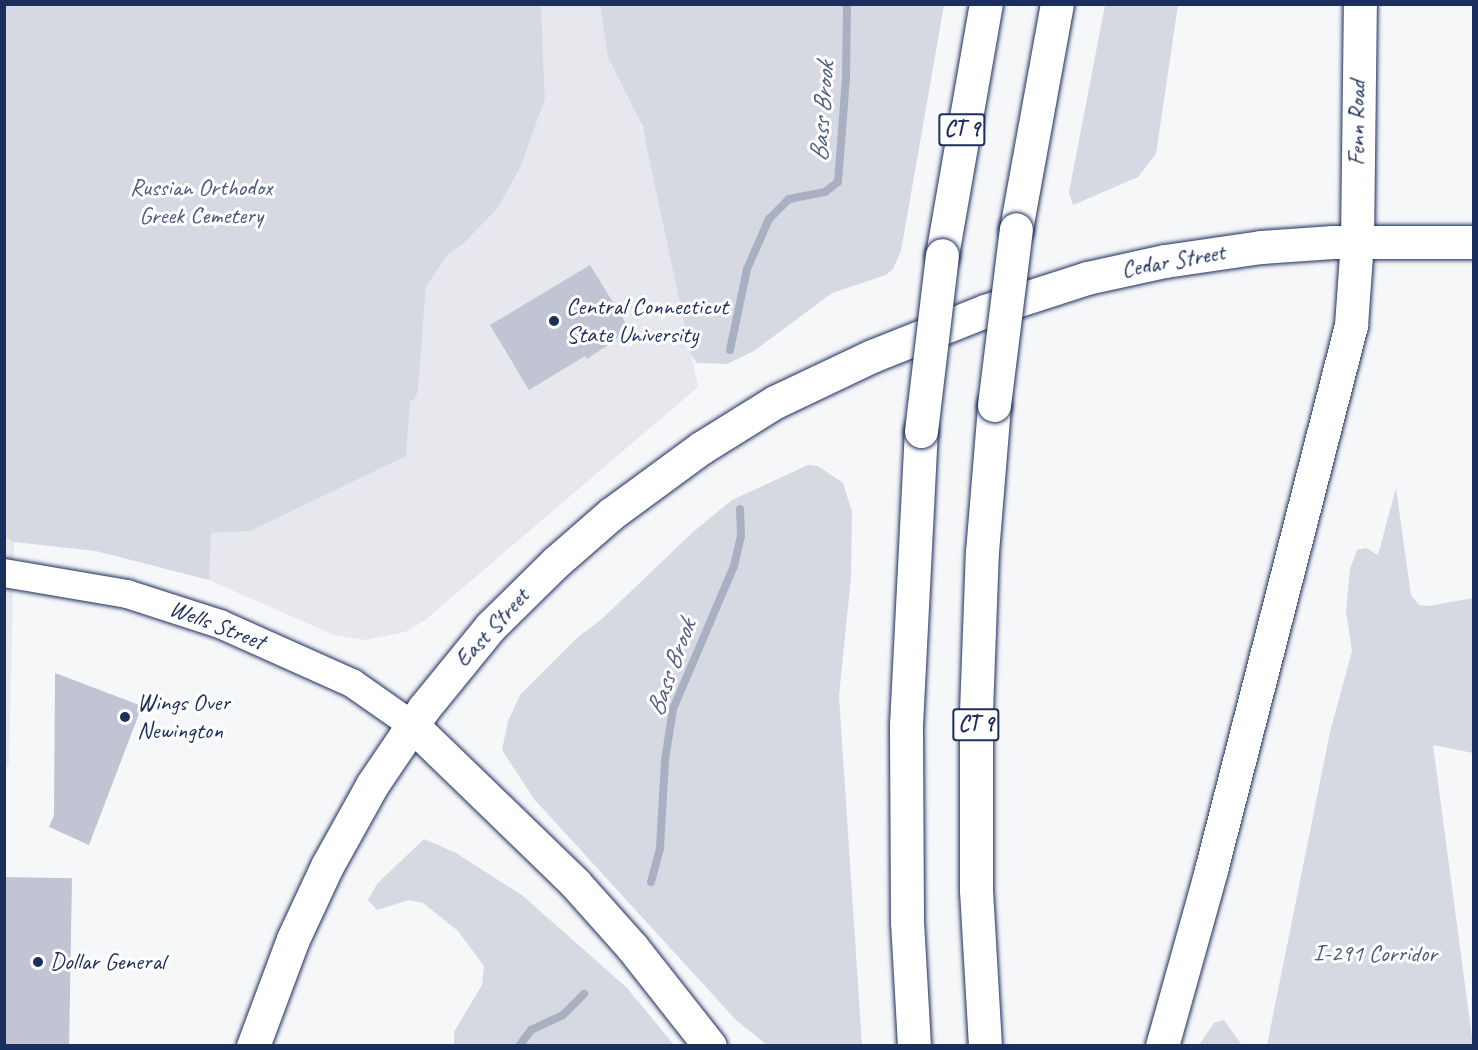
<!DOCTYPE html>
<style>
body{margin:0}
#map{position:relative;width:1478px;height:1050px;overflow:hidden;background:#f6f7f9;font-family:Caveat,sans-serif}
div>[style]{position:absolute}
.built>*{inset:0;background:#e6e8ee}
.green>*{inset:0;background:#d6d9e2}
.stream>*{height:8px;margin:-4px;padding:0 4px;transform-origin:4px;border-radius:4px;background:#a9b0c1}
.building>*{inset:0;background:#c0c4d3;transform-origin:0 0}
.roads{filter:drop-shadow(0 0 2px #1b2f5e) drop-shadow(0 0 2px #1b2f5e)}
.street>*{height:28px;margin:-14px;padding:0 14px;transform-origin:14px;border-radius:14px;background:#fff}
.secondary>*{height:33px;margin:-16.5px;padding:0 16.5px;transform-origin:16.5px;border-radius:16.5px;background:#fff}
.highway>*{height:33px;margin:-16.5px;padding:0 16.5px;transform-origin:16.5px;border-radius:16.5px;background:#fff}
.bridges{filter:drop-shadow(0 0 2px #1b2f5e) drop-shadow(0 0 2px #1b2f5e)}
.highway-bridge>*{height:33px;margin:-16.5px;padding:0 16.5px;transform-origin:16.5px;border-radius:16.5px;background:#fff}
.dots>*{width:16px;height:16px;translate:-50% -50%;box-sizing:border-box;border:3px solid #fff;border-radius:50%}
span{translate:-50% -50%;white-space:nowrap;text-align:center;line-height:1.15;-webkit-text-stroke:6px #fff;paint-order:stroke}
.shield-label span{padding:2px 4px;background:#fff;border:2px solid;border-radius:4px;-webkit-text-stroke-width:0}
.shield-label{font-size:22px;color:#1b2f5e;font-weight:700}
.street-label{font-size:24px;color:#1b2f5e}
.park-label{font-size:24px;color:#4a5a7f}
.poi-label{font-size:24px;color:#1b2f5e}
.left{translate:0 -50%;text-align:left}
.water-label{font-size:26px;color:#4d5c81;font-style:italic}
.frame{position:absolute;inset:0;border:6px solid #1b2f5e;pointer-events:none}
</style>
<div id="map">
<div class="built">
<i style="clip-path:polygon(541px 5px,600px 5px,608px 57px,636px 107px,656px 180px,698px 387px,424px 621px,405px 632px,365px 640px,334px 635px,209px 580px,210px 533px,250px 531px,418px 391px,426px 287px,447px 255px,464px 243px,498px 208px,521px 166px,545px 99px)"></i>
<i style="clip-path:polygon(5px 537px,14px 542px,9px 763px,5px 770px)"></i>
</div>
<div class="green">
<i style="clip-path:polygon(4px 5px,541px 5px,545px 99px,521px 166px,498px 208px,464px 243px,447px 255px,426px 287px,418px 391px,414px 400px,410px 400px,406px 456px,250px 531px,211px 533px,209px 580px,96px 551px,14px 542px,5px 537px)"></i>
<i style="clip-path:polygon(600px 5px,944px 5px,901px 251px,893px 269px,886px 275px,832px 293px,754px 351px,727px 364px,697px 363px,691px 355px,642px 125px,608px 57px)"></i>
<i style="clip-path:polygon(1105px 5px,1178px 5px,1156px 154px,1138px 177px,1073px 205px,1069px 192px)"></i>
<i style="clip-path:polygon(808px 465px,818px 466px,843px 483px,852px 512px,851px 577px,839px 696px,862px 1045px,767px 1045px,736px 1020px,534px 799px,502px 750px,508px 721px,520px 695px,578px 637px,603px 618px,693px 532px,732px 500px)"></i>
<i style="clip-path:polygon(1396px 488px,1411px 595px,1419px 605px,1429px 606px,1473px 598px,1473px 753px,1433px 745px,1473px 1045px,1267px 1045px,1330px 732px,1352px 651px,1346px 611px,1350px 569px,1357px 550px,1366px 548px,1378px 555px)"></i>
<i style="clip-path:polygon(424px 839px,456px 853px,523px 896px,627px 988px,674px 1045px,454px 1045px,454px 1032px,482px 985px,484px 966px,458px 931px,423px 903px,409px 900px,377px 910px,368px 900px,377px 884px)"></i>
<i style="clip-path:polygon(1224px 1020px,1242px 1045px,1199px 1045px,1214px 1023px)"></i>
</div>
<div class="stream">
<i style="left:730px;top:350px;width:83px;rotate:-78.1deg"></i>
<i style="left:747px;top:269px;width:55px;rotate:-66.3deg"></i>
<i style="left:769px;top:219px;width:28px;rotate:-45deg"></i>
<i style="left:789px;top:199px;width:37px;rotate:-11deg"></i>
<i style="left:825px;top:192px;width:16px;rotate:-38deg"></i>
<i style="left:838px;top:182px;width:104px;rotate:-85.6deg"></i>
<i style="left:846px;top:78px;width:74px;rotate:-89.2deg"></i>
<i style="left:651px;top:882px;width:35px;rotate:-75deg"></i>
<i style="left:660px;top:848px;width:88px;rotate:-86.7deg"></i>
<i style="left:665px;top:760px;width:52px;rotate:-81.1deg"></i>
<i style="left:673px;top:709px;width:155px;rotate:-66.9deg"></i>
<i style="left:734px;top:566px;width:31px;rotate:-77deg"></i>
<i style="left:741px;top:536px;width:27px;rotate:-92deg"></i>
<i style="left:519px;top:1046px;width:20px;rotate:-53deg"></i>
<i style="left:531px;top:1030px;width:35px;rotate:-25deg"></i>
<i style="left:563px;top:1015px;width:30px;rotate:-45deg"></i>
</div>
<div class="building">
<i style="clip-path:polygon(590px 265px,630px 330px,587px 359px,585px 356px,529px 390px,490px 325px)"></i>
<i style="clip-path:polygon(55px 673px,142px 706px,89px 845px,49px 827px,54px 815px)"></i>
<i style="left:4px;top:877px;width:68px;height:169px;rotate:1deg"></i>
</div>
<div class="roads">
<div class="street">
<i style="left:4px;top:573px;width:125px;rotate:9.7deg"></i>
<i style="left:127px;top:594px;width:98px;rotate:17.9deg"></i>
<i style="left:220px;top:624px;width:145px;rotate:24.1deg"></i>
<i style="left:352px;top:683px;width:73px;rotate:35deg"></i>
</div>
<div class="secondary">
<i style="left:1357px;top:241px;width:237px;rotate:-89.3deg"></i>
<i style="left:253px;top:1046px;width:114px;rotate:-69.5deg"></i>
<i style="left:293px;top:939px;width:81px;rotate:-65deg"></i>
<i style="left:327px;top:866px;width:93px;rotate:-60.9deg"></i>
<i style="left:372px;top:785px;width:93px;rotate:-56deg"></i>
<i style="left:424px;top:708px;width:104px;rotate:-50.8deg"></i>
<i style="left:490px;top:627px;width:93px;rotate:-44.6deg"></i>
<i style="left:556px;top:562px;width:73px;rotate:-41.1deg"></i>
<i style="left:611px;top:514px;width:112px;rotate:-36.3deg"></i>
<i style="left:701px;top:448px;width:87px;rotate:-31.9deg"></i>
<i style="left:775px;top:402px;width:107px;rotate:-25.4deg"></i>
<i style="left:872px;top:356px;width:122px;rotate:-21.7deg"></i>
<i style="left:985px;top:311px;width:107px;rotate:-17.9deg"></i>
<i style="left:1087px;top:278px;width:80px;rotate:-12.3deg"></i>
<i style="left:1165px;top:261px;width:97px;rotate:-8.3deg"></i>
<i style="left:1261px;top:247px;width:72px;rotate:-4deg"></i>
<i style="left:1333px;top:242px;width:141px"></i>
</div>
<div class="highway">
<i style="left:1016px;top:229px;width:229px;rotate:-79.7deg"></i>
<i style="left:942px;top:255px;width:255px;rotate:-80.1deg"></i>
<i style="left:412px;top:725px;width:227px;rotate:44.1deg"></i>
<i style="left:575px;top:883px;width:86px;rotate:48.3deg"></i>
<i style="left:632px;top:947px;width:126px;rotate:51.8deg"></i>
<i style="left:914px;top:1046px;width:124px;rotate:-93.2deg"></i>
<i style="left:907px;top:922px;width:197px;rotate:-90.3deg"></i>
<i style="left:906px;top:725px;width:294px;rotate:-87.1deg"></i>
<i style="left:985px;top:1046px;width:156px;rotate:-93.3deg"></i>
<i style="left:976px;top:890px;width:178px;rotate:-90deg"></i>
<i style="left:976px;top:712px;width:160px;rotate:-87.9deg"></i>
<i style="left:982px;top:552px;width:147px;rotate:-85.3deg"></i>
<i style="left:1162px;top:1046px;width:183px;rotate:-74.4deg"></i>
<i style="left:1211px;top:870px;width:563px;rotate:-75.59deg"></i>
<i style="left:1351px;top:325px;width:84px;rotate:-85.9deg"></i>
</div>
</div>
<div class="bridges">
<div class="highway-bridge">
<i style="left:994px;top:405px;width:177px;rotate:-82.9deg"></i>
<i style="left:921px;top:431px;width:177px;rotate:-83.2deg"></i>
</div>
</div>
<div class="dots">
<i style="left:554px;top:321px;background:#1b2f5e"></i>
<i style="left:125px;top:717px;background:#1b2f5e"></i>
<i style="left:38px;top:962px;background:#1b2f5e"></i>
</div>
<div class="shield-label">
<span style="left:962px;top:130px">CT 9</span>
<span style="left:976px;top:725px">CT 9</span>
</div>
<div class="street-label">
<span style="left:1357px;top:123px;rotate:-90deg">Fenn Road</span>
<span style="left:1173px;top:261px;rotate:-10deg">Cedar Street</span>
<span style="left:217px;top:625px;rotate:21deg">Wells Street</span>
<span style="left:492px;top:628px;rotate:-48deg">East Street</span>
</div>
<div class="park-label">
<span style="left:201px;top:202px">Russian Orthodox<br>Greek Cemetery</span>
<span style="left:1375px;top:954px">I-291 Corridor</span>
</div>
<div class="poi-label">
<span class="left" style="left:566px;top:321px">Central Connecticut<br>State University</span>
<span class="left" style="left:137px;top:717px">Wings Over<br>Newington</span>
<span class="left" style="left:50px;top:962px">Dollar General</span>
</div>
<div class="water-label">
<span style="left:822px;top:112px;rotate:-86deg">Bass Brook</span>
<span style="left:671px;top:668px;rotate:-70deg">Bass Brook</span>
</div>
<div class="frame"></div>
</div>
